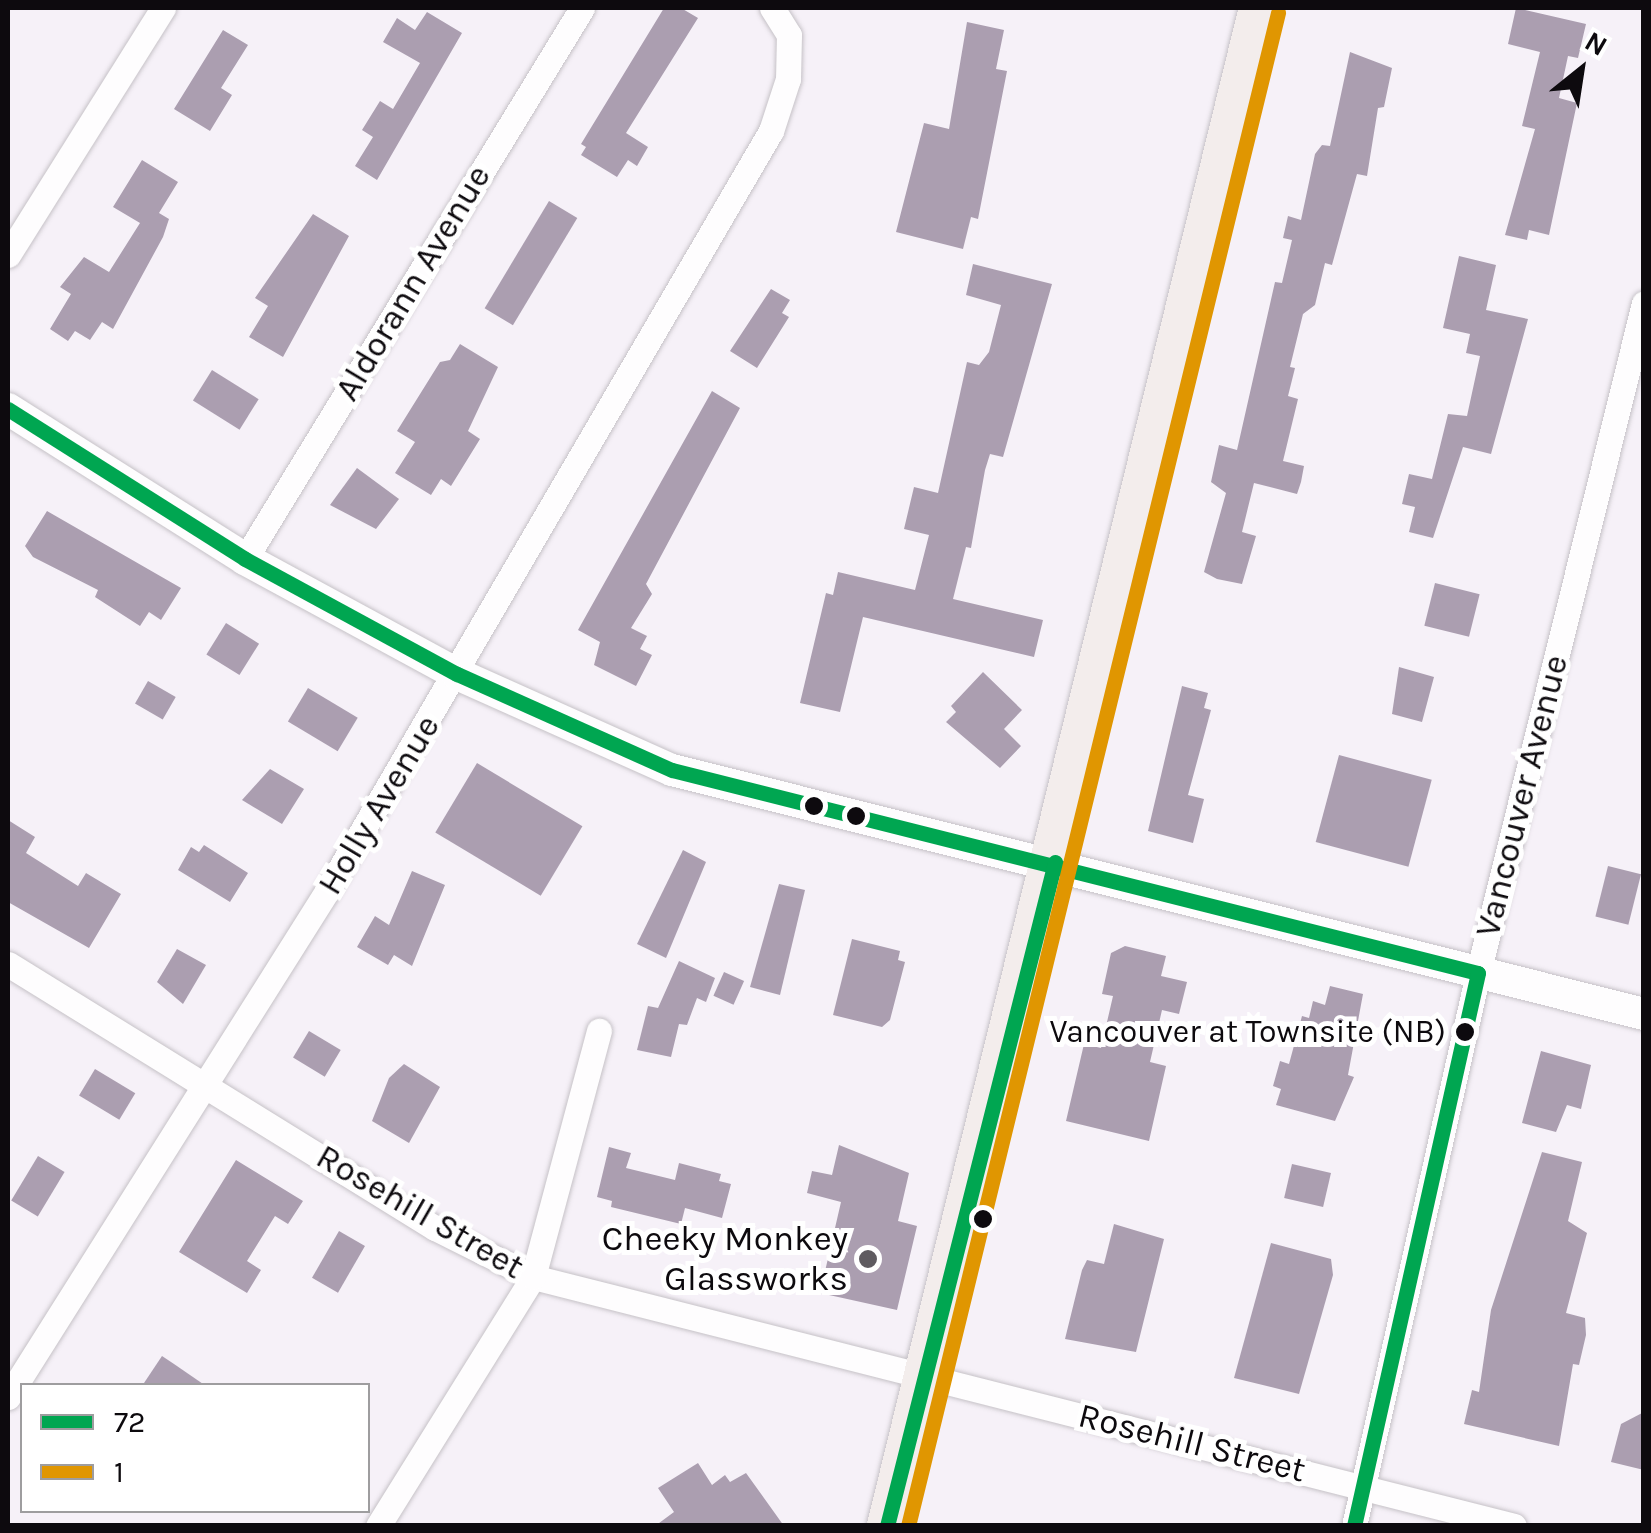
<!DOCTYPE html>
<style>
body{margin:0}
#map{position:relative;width:1651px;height:1533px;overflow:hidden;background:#f6f1f8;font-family:Karla,sans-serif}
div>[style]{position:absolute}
.building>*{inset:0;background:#ab9eb0;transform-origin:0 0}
.roads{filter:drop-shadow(0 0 2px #c6c2c7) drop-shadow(0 0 2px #c6c2c7)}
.minor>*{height:25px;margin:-12.5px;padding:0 12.5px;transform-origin:12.5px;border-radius:12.5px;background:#fefdfe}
.tertiary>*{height:32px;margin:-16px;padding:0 16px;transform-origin:16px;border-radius:16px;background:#fefdfe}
.primary>*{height:40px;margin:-20px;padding:0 20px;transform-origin:20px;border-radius:20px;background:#f3edec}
.bus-1>*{height:15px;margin:-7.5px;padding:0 7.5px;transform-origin:7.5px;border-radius:7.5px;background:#00a651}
.bus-2>*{height:15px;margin:-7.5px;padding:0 7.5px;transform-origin:7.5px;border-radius:7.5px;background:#e09601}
.dots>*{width:28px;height:28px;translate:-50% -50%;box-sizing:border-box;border:5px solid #fff;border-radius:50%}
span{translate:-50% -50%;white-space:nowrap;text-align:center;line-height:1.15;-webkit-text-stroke:10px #fff;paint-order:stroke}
.bus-label{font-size:32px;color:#0d0a0e}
.right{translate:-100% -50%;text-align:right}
.street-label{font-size:35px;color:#0d0a0e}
.poi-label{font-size:35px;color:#0d0a0e}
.frame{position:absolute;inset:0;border:10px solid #0d0a0e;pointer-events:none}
.legend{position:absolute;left:20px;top:1383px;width:350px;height:130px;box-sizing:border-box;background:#fff;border:2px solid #9e9d9f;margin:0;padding:12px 18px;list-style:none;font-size:30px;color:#0d0a0e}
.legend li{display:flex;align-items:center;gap:20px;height:50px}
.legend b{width:50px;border:2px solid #9e9d9f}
.north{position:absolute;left:1531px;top:20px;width:100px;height:100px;-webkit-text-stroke:8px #fff;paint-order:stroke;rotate:30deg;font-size:28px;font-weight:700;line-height:40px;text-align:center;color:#0d0a0e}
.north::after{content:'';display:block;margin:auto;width:35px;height:45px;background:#0d0a0e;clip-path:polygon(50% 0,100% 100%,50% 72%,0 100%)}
</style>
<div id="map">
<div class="building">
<i style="clip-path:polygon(664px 8px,681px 8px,698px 18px,626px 133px,648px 147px,637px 166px,628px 160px,617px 177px,581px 155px,586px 147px,581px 144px)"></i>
<i style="clip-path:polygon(1516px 8px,1586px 24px,1578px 58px,1568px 56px,1559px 98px,1577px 103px,1549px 235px,1529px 230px,1527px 240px,1505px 235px,1535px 129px,1522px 126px,1540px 52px,1508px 44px)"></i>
<i style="clip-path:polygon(427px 12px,462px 33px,377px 180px,355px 166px,373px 137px,362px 130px,380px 101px,393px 109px,420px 63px,383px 42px,397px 18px,415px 30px)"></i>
<i style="clip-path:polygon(967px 22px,1004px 30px,996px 69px,1007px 71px,978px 219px,971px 217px,963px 249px,896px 232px,924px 123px,949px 129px)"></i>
<i style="clip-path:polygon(223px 30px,248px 45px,221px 88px,232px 95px,210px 131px,174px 109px)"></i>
<i style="clip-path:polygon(1350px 52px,1392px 68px,1384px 107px,1378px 108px,1367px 176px,1357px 174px,1332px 265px,1325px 263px,1315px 305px,1303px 314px,1290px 367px,1295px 368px,1288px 396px,1298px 399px,1283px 461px,1304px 466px,1301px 482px,1297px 494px,1254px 483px,1242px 532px,1256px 536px,1242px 584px,1217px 579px,1204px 572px,1226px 493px,1211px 482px,1219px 445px,1237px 450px,1275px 282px,1282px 283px,1292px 240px,1283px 238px,1288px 216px,1301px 220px,1315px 154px,1322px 145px,1330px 146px)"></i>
<i style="clip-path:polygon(142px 160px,178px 182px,159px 213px,169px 219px,163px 237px,113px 329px,102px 322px,90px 340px,75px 331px,68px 341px,50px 329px,71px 294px,60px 287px,84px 257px,109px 272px,140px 223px,113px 207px)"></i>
<i style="left:549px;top:201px;width:33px;height:125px;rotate:31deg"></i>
<i style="clip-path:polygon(313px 214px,349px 236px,283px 357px,249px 337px,268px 306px,255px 298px)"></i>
<i style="clip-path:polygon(1459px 256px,1496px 265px,1486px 310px,1528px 319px,1491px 454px,1463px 447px,1433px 538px,1409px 532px,1415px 507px,1402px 504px,1409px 474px,1432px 479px,1448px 414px,1467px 416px,1480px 356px,1466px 353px,1470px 334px,1443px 328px)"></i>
<i style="clip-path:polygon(973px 264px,1052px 284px,1003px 457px,990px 454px,985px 470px,971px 548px,966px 547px,953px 599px,1043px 620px,1034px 657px,863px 617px,840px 712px,800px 703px,826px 593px,833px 595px,838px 572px,915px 590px,929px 535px,904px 529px,914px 487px,938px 493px,967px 362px,979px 365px,989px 352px,1001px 305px,966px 295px)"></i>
<i style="clip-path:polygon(771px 289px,790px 300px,782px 313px,789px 317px,757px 368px,730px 351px)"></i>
<i style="clip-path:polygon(460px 344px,498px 367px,468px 431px,480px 439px,451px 486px,441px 479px,431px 495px,395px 473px,415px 442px,397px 431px,440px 362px,450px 360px)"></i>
<i style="left:212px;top:370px;width:55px;height:36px;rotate:32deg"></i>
<i style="clip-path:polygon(712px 391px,740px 408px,646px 584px,652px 594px,631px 628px,647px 636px,640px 649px,652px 655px,636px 686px,594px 665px,600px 642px,578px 630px)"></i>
<i style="clip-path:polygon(357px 468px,399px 499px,376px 529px,330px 505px)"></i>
<i style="clip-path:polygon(47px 511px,181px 588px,161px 620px,149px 612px,140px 626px,95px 597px,98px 590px,33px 557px,25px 546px)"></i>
<i style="left:1435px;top:583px;width:46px;height:44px;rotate:14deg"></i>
<i style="left:226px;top:623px;width:39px;height:37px;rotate:32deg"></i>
<i style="clip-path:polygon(1399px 667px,1434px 677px,1422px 722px,1392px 714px)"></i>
<i style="clip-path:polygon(983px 672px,1022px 710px,1004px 729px,1021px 746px,1000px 768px,946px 722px,956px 712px,951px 706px)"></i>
<i style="left:148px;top:681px;width:32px;height:26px;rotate:30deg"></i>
<i style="clip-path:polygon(1182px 686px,1208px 693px,1204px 708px,1211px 710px,1188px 795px,1204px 799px,1193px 843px,1148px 831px)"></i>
<i style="left:308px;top:688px;width:58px;height:39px;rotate:31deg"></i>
<i style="left:1339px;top:755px;width:96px;height:90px;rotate:15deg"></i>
<i style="left:477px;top:763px;width:123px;height:81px;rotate:31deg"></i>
<i style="clip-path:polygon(270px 769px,304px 789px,282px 824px,242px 800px)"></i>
<i style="clip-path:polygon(8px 820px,35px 837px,26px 853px,78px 886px,86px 873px,121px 894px,89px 948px,8px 902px)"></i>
<i style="clip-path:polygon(204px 845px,248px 873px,230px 902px,178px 870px,191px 847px,199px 852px)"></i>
<i style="clip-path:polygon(683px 850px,706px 862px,666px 958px,637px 944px)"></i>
<i style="left:1608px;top:866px;width:34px;height:52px;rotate:14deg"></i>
<i style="clip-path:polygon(412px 871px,445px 885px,412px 966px,394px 955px,388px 965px,357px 947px,375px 916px,389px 925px)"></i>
<i style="clip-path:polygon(779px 884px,805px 890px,780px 995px,750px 987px)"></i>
<i style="clip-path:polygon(852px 939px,900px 951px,898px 960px,905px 962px,890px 1020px,882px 1027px,833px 1015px)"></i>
<i style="clip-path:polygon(1125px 946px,1166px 956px,1161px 976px,1187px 982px,1179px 1014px,1162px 1010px,1150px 1062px,1166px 1066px,1149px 1141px,1066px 1121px,1084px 1044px,1101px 1048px,1113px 996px,1102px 994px,1111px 953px)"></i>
<i style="clip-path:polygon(177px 949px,206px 965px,183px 1004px,157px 982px)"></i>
<i style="clip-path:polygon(679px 961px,715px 978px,706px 1002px,697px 998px,687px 1025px,679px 1024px,671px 1057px,637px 1050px,648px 1006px,658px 1008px)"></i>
<i style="left:724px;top:972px;width:22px;height:26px;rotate:24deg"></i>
<i style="clip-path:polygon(1330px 986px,1363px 994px,1348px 1075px,1354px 1077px,1335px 1121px,1276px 1105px,1281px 1089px,1273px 1086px,1280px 1061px,1289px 1064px,1302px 1016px,1309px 1018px,1313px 1001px,1325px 1005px)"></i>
<i style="left:309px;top:1031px;width:37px;height:31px;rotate:31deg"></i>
<i style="clip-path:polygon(1541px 1051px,1591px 1065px,1581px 1109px,1567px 1105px,1556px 1132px,1522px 1123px)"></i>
<i style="clip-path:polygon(404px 1064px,440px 1087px,409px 1143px,372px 1121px,389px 1078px)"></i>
<i style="left:95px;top:1069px;width:47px;height:31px;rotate:31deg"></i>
<i style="clip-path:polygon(839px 1145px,909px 1173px,898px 1221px,917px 1226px,897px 1310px,820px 1293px,841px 1202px,807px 1193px,812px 1171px,832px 1175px)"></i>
<i style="clip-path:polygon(609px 1147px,631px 1153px,626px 1168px,675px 1180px,679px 1163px,721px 1174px,719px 1181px,731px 1184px,722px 1218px,685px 1208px,681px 1224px,611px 1207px,612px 1201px,597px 1197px)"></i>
<i style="clip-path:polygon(1542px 1152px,1582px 1162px,1568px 1221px,1587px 1233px,1566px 1313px,1585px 1318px,1586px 1335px,1579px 1365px,1573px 1364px,1559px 1446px,1464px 1424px,1472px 1390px,1479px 1392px,1491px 1310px)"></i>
<i style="left:38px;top:1156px;width:31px;height:52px;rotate:31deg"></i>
<i style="clip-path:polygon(236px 1160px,303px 1201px,288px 1224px,275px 1216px,247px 1261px,261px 1270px,247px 1293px,179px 1252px)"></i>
<i style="left:1292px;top:1164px;width:40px;height:35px;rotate:13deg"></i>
<i style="clip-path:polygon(1114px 1224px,1164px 1239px,1136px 1352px,1065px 1339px,1082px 1270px,1087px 1260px,1104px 1264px)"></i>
<i style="left:339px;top:1231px;width:30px;height:54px;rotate:30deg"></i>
<i style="clip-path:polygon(1271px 1243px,1331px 1259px,1333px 1275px,1299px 1394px,1234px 1378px)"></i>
<i style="clip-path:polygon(162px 1356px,174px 1364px,206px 1386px,142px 1386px)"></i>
<i style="clip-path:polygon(1644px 1412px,1644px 1470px,1611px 1462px,1621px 1424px)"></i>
<i style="clip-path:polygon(698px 1463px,712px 1485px,725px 1475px,730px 1482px,746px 1473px,784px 1526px,655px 1526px,674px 1512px,658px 1488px)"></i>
</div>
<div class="roads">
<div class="minor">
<i style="left:8px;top:255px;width:292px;rotate:-57.9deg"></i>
<i style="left:245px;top:559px;width:646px;rotate:-58.55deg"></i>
<i style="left:8px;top:964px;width:502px;rotate:31.73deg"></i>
<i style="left:435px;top:1228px;width:110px;rotate:26.6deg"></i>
<i style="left:533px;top:1277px;width:1012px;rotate:14.24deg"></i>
<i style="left:8px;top:1397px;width:598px;rotate:-57.77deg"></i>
<i style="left:327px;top:891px;width:880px;rotate:-59.71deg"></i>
<i style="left:771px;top:131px;width:55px;rotate:-71.9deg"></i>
<i style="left:788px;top:79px;width:44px;rotate:-88.7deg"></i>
<i style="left:789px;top:35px;width:32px;rotate:-122deg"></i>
<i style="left:378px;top:1526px;width:293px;rotate:-58.1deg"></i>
<i style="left:533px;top:1277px;width:255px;rotate:-75deg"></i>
<i style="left:1354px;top:1526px;width:567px;rotate:-77.36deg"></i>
<i style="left:1478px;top:973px;width:690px;rotate:-76.08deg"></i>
</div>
<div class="tertiary">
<i style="left:8px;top:409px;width:280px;rotate:32.3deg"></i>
<i style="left:245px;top:559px;width:241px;rotate:28.5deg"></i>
<i style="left:457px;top:674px;width:235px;rotate:24.1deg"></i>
<i style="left:672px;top:770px;width:1002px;rotate:14.09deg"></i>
</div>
<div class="primary">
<i style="left:887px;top:1526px;width:1563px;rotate:-76.23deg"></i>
</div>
</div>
<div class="bus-1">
<i style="left:8px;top:409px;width:280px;rotate:32.3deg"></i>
<i style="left:245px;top:559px;width:241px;rotate:28.5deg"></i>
<i style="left:457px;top:674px;width:235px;rotate:24.1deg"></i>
<i style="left:672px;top:770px;width:831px;rotate:14.14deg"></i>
<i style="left:1478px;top:973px;width:567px;rotate:102.64deg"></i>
<i style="left:887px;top:1526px;width:685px;rotate:-75.8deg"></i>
</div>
<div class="bus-2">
<i style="left:908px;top:1526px;width:1558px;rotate:-76.26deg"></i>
</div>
<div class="dots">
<i style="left:814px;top:806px;background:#0d0a0e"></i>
<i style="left:856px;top:816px;background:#0d0a0e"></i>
<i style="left:1465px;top:1032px;background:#0d0a0e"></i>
<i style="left:983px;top:1219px;background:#0d0a0e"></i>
<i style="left:868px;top:1259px;background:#5f5b60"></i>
</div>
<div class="bus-label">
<span class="right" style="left:1446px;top:1032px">Vancouver at Townsite (NB)</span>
</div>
<div class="street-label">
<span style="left:413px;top:283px;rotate:-59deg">Aldorann Avenue</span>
<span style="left:1522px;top:796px;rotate:-76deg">Vancouver Avenue</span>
<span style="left:379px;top:805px;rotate:-59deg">Holly Avenue</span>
<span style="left:420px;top:1212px;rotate:30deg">Rosehill Street</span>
<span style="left:1192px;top:1443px;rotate:14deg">Rosehill Street</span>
</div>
<div class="poi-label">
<span class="right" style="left:848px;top:1259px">Cheeky Monkey<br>Glassworks</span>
</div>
<div class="frame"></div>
<ul class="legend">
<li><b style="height:12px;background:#00a651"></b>72</li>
<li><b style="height:12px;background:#e09601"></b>1</li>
</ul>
<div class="north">N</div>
</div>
